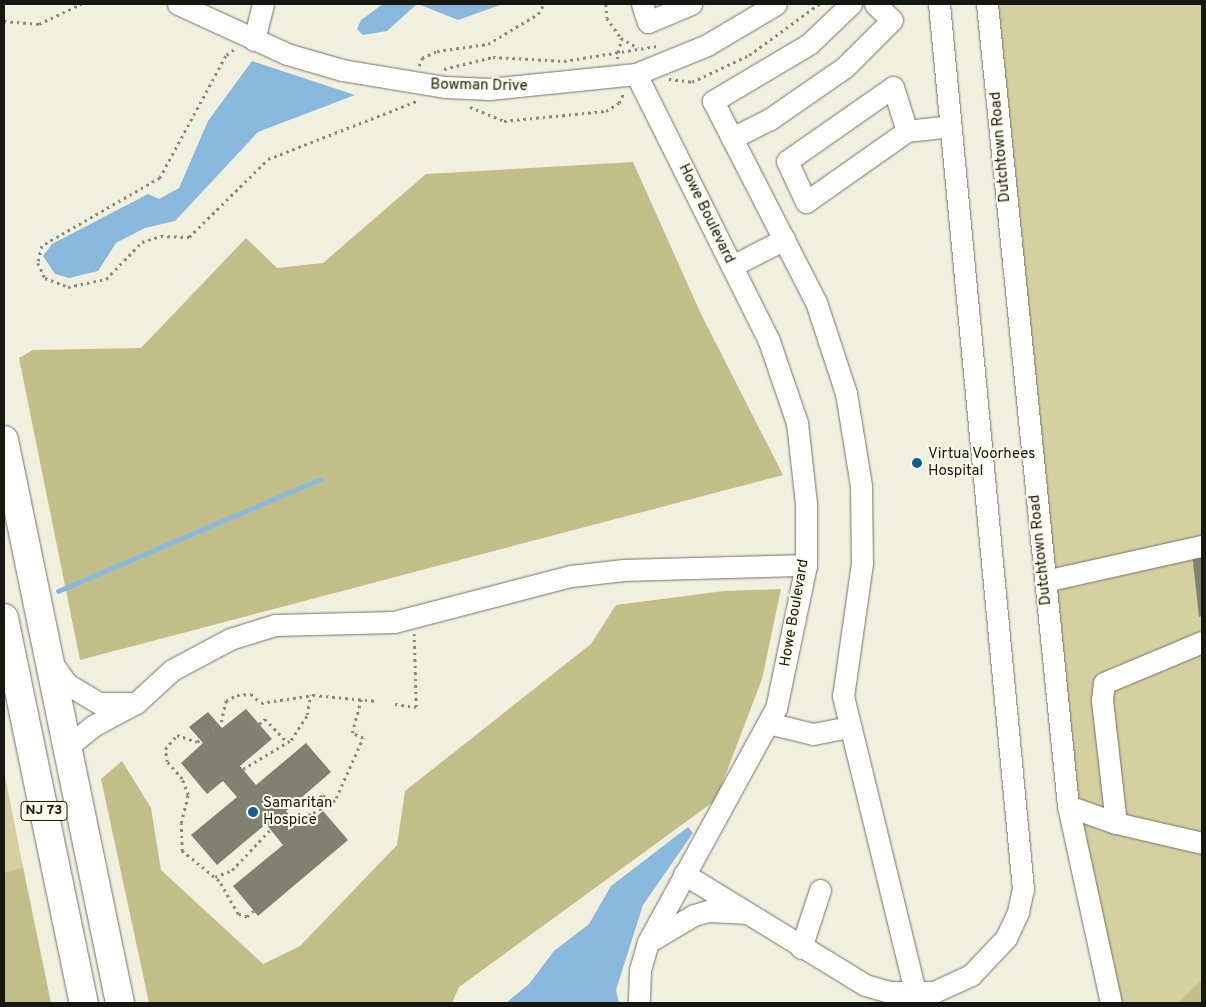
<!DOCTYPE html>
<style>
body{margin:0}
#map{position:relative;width:1206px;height:1007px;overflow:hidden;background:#f1f0df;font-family:Overpass,sans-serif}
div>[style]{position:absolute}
.green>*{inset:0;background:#d4d1a0}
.forest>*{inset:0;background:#c2be88}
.water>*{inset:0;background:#89b8dd}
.stream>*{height:4.5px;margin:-2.25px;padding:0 2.25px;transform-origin:2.25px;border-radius:2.25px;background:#89b8dd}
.building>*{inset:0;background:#818171}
.path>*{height:2.5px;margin-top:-1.25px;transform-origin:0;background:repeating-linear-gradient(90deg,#89887d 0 2.5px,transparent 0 6.5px)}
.roads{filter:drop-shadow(0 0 1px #737264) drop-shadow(0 0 1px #737264)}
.minor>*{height:21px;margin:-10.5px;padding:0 10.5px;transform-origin:10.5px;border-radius:10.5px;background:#fff}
.highway>*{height:28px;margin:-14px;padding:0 14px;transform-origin:14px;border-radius:14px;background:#fff}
.dots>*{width:14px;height:14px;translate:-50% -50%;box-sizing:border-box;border:2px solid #fefdec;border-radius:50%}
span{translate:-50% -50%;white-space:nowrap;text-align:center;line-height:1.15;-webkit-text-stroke:4px #fefdec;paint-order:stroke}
.shield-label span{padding:1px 4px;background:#fefdec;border:1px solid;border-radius:4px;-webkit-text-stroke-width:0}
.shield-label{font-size:14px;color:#171711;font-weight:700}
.street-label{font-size:15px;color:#171711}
.poi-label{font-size:15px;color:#171711}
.left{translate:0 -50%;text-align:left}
.frame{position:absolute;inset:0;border:5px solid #171711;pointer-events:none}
</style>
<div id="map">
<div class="green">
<i style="clip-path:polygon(987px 4px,1202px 4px,1202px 979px,1178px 1003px,1111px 1003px,1068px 806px)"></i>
<i style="clip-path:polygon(4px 771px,23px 867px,4px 873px)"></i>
</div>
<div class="forest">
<i style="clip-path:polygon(633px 162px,701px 314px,783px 475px,80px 660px,19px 358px,33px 350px,141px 348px,246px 238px,277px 268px,323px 263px,426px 174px)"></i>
<i style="clip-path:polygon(781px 589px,762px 679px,716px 800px,459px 987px,452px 1003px,149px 1003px,101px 779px,122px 761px,151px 808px,161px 870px,263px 964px,300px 946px,397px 845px,405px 791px,591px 644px,616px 605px,724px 591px)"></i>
<i style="clip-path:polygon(23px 867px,51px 1003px,4px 1003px,4px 873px)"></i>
<i style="clip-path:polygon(1202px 979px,1202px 1003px,1178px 1003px)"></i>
</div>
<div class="water">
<i style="clip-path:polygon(383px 4px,417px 4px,387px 31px,363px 35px,357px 29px,361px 20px)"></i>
<i style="clip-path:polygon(418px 4px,503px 4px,458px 20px)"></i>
<i style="clip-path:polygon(252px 61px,355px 95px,258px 132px,175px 221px,145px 228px,116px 243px,98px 271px,69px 278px,55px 274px,43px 256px,52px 244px,148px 194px,159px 199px,179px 188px,208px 121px)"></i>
<i style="clip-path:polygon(688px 827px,693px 833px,643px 905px,616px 990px,619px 1003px,506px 1003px,529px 984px,554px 951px,589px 924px,611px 886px)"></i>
</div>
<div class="stream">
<i style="left:58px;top:591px;width:285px;rotate:-23.1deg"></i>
</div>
<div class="building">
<i style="clip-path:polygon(1202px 552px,1202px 616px,1199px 617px,1192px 553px)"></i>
<i style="clip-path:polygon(246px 709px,272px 739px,240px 766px,256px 785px,306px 743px,331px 772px,286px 811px,297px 824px,310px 813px,315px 818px,323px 811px,348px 840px,258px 916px,233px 886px,283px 845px,266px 824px,217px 865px,191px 835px,237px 797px,223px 781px,207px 794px,181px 763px,203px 743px,189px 727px,208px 712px,222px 728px)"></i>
</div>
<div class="path">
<i style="left:606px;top:4px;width:14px;rotate:86deg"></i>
<i style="left:607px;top:18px;width:24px;rotate:55deg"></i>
<i style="left:621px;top:38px;width:20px;rotate:30deg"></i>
<i style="left:4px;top:21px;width:35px;rotate:5deg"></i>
<i style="left:39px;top:24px;width:47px;rotate:-25.5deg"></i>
<i style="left:234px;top:50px;width:10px;rotate:143deg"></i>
<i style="left:226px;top:56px;width:139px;rotate:118.4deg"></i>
<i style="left:160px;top:178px;width:136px;rotate:150deg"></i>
<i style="left:42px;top:246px;width:17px;rotate:103deg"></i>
<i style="left:38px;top:263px;width:17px;rotate:65deg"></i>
<i style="left:45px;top:278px;width:25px;rotate:21deg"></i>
<i style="left:68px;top:287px;width:39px;rotate:-12deg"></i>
<i style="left:106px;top:279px;width:52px;rotate:-45.8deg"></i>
<i style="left:142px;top:242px;width:20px;rotate:-18deg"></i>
<i style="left:161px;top:236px;width:28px;rotate:2deg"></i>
<i style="left:189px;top:237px;width:111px;rotate:-44.6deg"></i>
<i style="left:268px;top:159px;width:160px;rotate:-21.3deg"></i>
<i style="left:617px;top:59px;width:21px;rotate:-79deg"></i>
<i style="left:419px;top:66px;width:9px;rotate:-69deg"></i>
<i style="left:422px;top:58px;width:17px;rotate:-25deg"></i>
<i style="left:437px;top:51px;width:51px;rotate:-7.8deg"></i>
<i style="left:488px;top:44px;width:58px;rotate:-31deg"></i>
<i style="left:538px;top:14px;width:12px;rotate:-59deg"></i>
<i style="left:444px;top:69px;width:50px;rotate:-13.8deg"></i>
<i style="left:493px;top:57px;width:71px;rotate:3.2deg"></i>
<i style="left:564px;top:61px;width:94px;rotate:-9.2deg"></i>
<i style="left:669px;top:79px;width:23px;rotate:7deg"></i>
<i style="left:692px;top:82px;width:63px;rotate:-25.3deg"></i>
<i style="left:749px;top:55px;width:87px;rotate:-36.1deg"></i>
<i style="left:470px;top:107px;width:37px;rotate:22deg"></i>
<i style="left:504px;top:121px;width:102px;rotate:-5.6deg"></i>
<i style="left:606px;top:111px;width:15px;rotate:-32deg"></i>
<i style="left:619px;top:103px;width:10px;rotate:-66deg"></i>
<i style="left:395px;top:704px;width:21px;rotate:8deg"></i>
<i style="left:416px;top:707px;width:73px;rotate:-91.6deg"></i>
<i style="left:259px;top:724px;width:8px;rotate:-40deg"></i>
<i style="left:265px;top:719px;width:33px;rotate:46deg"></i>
<i style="left:243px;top:769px;width:56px;rotate:-31.1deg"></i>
<i style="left:291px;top:740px;width:30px;rotate:-57deg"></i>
<i style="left:307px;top:715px;width:20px;rotate:-81deg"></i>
<i style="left:302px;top:797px;width:10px;rotate:45deg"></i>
<i style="left:309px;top:804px;width:17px;rotate:-33deg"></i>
<i style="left:323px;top:795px;width:12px;rotate:35deg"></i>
<i style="left:333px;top:802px;width:5px;rotate:-53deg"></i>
<i style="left:336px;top:798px;width:66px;rotate:-65.8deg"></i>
<i style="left:363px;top:738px;width:12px;rotate:-156deg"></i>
<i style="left:352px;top:733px;width:35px;rotate:-75deg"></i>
<i style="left:296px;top:822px;width:42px;rotate:-28.4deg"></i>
<i style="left:215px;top:877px;width:18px;rotate:-22deg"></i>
<i style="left:232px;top:870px;width:55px;rotate:-46.5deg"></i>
<i style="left:254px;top:911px;width:9px;rotate:139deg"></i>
<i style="left:247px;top:917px;width:9px;rotate:-162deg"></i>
<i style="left:238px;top:914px;width:38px;rotate:-120deg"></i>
<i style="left:219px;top:881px;width:48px;rotate:-141deg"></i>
<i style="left:182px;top:851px;width:28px;rotate:-92deg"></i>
<i style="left:181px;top:823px;width:29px;rotate:-76deg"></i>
<i style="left:188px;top:795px;width:17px;rotate:-111deg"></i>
<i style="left:182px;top:779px;width:23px;rotate:-131deg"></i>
<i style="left:167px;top:762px;width:13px;rotate:-99deg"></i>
<i style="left:165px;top:749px;width:18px;rotate:-49deg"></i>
<i style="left:177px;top:735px;width:21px;rotate:19deg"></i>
<i style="left:197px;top:742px;width:31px;rotate:-40deg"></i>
<i style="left:221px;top:722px;width:22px;rotate:-77deg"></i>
<i style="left:226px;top:701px;width:13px;rotate:-29deg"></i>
<i style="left:237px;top:695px;width:14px;rotate:-4deg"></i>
<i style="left:251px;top:694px;width:13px;rotate:42deg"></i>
<i style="left:261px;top:703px;width:53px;rotate:-8.7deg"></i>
<i style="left:313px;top:695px;width:64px;rotate:5.4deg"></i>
</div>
<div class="roads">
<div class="minor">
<i style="left:178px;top:4px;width:120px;rotate:24.6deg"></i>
<i style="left:287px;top:54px;width:57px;rotate:16.2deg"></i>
<i style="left:342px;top:70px;width:104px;rotate:9.4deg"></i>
<i style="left:445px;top:87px;width:44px;rotate:2.6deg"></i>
<i style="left:489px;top:89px;width:148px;rotate:-5.8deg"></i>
<i style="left:636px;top:74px;width:77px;rotate:-22.2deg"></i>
<i style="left:707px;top:45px;width:80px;rotate:-30.7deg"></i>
<i style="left:642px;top:4px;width:19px;rotate:72deg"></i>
<i style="left:648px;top:22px;width:47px;rotate:-22.7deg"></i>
<i style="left:851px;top:4px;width:58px;rotate:136.4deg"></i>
<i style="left:809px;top:44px;width:112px;rotate:149.3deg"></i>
<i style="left:713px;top:101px;width:226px;rotate:62.9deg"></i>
<i style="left:816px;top:302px;width:96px;rotate:71.8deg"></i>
<i style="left:846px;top:393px;width:94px;rotate:80.8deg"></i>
<i style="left:861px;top:486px;width:77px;rotate:89.3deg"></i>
<i style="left:862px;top:563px;width:134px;rotate:98.1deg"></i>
<i style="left:843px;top:696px;width:305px;rotate:76.3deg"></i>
<i style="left:987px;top:4px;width:806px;rotate:84.23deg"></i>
<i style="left:1068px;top:806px;width:202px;rotate:77.7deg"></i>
<i style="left:254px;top:40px;width:37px;rotate:-76deg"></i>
<i style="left:636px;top:74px;width:298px;rotate:63.5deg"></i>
<i style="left:769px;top:341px;width:87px;rotate:71.1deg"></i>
<i style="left:797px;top:423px;width:81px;rotate:83.6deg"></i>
<i style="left:806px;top:503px;width:62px;rotate:90deg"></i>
<i style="left:806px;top:565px;width:146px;rotate:101.8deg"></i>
<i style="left:776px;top:708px;width:267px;rotate:118.7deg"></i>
<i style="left:648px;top:942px;width:29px;rotate:106deg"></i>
<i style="left:640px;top:970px;width:33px;rotate:92deg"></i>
<i style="left:907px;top:131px;width:46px;rotate:-107.7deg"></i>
<i style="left:893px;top:87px;width:129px;rotate:145.1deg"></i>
<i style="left:787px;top:161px;width:45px;rotate:65.1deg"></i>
<i style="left:806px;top:202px;width:123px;rotate:-35.1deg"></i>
<i style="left:907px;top:131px;width:44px;rotate:-6.5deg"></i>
<i style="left:732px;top:138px;width:42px;rotate:-26.6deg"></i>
<i style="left:770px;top:119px;width:91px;rotate:-34.7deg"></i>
<i style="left:845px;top:67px;width:66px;rotate:-45deg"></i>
<i style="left:892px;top:20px;width:23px;rotate:-137deg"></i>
<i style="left:732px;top:266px;width:59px;rotate:-27deg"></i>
<i style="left:1045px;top:581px;width:161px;rotate:-12.6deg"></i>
<i style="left:51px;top:662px;width:27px;rotate:54deg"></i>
<i style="left:67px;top:684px;width:37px;rotate:31deg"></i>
<i style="left:99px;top:703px;width:37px"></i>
<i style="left:136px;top:703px;width:49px;rotate:151.9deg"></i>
<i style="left:93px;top:726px;width:28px;rotate:141deg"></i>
<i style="left:71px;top:744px;width:12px;rotate:114deg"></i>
<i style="left:136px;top:703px;width:49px;rotate:-42.5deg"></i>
<i style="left:172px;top:670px;width:66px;rotate:-28.1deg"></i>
<i style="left:230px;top:639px;width:47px;rotate:-17.3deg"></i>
<i style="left:275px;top:625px;width:119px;rotate:-1.4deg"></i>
<i style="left:394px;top:622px;width:183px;rotate:-14.6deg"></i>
<i style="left:571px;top:576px;width:53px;rotate:-6.5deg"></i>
<i style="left:624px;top:570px;width:182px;rotate:-1.6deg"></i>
<i style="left:768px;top:723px;width:46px;rotate:13.7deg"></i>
<i style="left:813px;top:734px;width:38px;rotate:-11deg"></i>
<i style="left:1068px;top:806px;width:51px;rotate:19.5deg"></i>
<i style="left:1116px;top:823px;width:88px;rotate:13.1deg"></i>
<i style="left:1116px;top:823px;width:124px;rotate:-96.5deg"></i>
<i style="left:1102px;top:700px;width:17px;rotate:-83deg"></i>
<i style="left:1104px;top:683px;width:106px;rotate:-22.7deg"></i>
<i style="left:684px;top:874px;width:212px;rotate:31.5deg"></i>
<i style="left:865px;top:985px;width:25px;rotate:16deg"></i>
<i style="left:889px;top:992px;width:45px"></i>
<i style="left:934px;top:992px;width:41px;rotate:-24.7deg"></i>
<i style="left:971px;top:975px;width:51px;rotate:-46.6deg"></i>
<i style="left:1006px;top:938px;width:29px;rotate:-65deg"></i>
<i style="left:1018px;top:912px;width:24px;rotate:-78deg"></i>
<i style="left:1023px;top:889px;width:889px;rotate:-95.42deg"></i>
<i style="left:650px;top:941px;width:51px;rotate:-30.6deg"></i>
<i style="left:694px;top:915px;width:15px;rotate:-16deg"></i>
<i style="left:708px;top:911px;width:36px;rotate:3deg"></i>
<i style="left:801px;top:948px;width:61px;rotate:-71.9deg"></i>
</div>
<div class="highway">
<i style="left:4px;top:440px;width:575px;rotate:78.36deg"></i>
<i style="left:4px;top:618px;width:393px;rotate:78.3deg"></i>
</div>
</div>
<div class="dots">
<i style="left:917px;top:463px;background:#0f6193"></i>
<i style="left:253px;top:812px;background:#0f6193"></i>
</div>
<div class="shield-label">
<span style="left:44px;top:811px">NJ 73</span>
</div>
<div class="street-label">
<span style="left:479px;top:86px;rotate:1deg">Bowman Drive</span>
<span style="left:1001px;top:147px;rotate:-95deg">Dutchtown Road</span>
<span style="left:706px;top:214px;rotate:64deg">Howe Boulevard</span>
<span style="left:1041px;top:550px;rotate:-96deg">Dutchtown Road</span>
<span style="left:795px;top:613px;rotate:-80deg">Howe Boulevard</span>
</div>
<div class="poi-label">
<span class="left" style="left:928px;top:463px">Virtua Voorhees<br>Hospital</span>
<span class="left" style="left:263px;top:812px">Samaritan<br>Hospice</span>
</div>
<div class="frame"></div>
</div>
